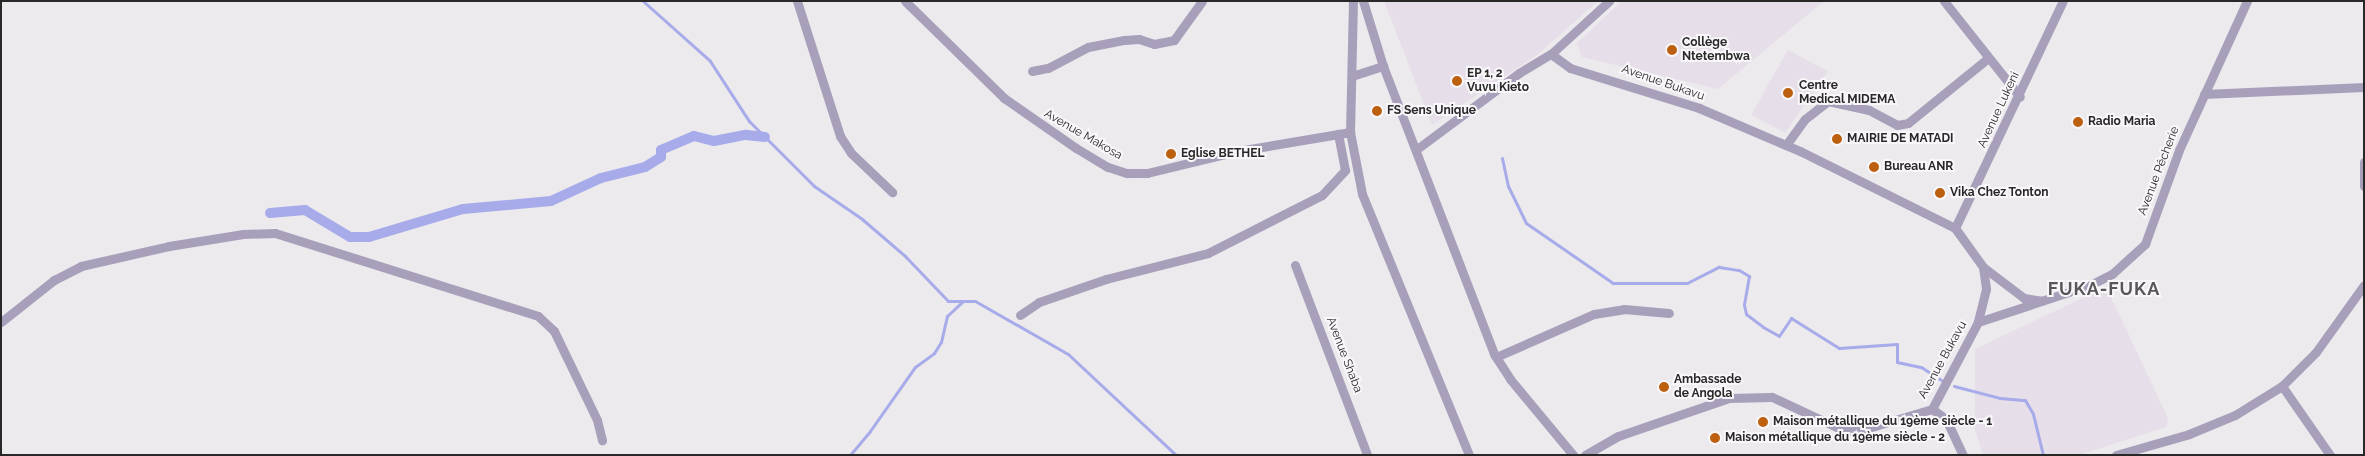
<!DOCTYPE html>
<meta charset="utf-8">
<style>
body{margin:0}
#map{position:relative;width:2365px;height:456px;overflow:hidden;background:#eceaed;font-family:Raleway,sans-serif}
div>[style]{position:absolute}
.built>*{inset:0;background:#e6dee8}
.stream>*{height:3px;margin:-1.5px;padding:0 1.5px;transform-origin:1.5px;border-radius:1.5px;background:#a7abea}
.canal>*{height:10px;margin:-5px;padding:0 5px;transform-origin:5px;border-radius:5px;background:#a7abea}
.street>*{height:9px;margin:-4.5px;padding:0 4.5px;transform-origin:4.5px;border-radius:4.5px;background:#a8a0bb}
.dots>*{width:14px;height:14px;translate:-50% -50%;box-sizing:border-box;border:2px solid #faf7fa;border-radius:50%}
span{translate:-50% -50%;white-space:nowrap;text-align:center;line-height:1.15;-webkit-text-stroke:4px #faf7fa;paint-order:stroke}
.poi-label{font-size:12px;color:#292829;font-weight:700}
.left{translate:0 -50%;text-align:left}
.street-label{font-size:12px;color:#292829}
.district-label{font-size:18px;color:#595759;font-weight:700;letter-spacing:1px}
.frame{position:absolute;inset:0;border:2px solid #292829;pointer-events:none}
</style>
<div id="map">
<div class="built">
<i style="clip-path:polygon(1384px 1px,1598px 1px,1537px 55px,1432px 125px)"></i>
<i style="clip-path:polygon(1622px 1px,1824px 1px,1718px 89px,1582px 57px,1577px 43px)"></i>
<i style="clip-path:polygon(1788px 50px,1828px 71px,1785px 133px,1751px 115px)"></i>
<i style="clip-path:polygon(2106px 287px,2168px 418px,2166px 427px,2079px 455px,1983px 455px,1975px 430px,1975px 349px)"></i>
</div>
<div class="stream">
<i style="left:643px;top:1px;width:90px;rotate:41.8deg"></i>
<i style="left:710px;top:61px;width:72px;rotate:57deg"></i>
<i style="left:749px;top:121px;width:92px;rotate:45deg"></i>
<i style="left:814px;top:186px;width:58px;rotate:34.5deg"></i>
<i style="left:862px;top:219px;width:57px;rotate:40.7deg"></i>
<i style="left:905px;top:256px;width:62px;rotate:46.3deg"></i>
<i style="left:948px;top:301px;width:27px"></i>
<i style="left:975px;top:301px;width:107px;rotate:29.7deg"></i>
<i style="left:1068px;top:354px;width:148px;rotate:43.1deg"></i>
<i style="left:1502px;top:158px;width:29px;rotate:78deg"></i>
<i style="left:1508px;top:186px;width:41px;rotate:64.1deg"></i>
<i style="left:1526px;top:223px;width:106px;rotate:34.6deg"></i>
<i style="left:1613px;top:283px;width:74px"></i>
<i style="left:1687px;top:283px;width:36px;rotate:-27deg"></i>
<i style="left:1719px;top:267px;width:20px;rotate:9deg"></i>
<i style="left:1739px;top:270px;width:12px;rotate:31deg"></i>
<i style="left:1749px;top:276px;width:29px;rotate:100deg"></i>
<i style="left:1744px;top:305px;width:9px;rotate:77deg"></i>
<i style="left:1746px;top:314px;width:21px;rotate:37deg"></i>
<i style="left:1763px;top:327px;width:18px;rotate:29deg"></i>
<i style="left:1779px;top:336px;width:22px;rotate:-56deg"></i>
<i style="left:1791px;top:318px;width:57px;rotate:32deg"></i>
<i style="left:1839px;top:348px;width:58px;rotate:-3.9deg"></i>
<i style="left:1897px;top:344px;width:18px;rotate:90deg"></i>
<i style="left:1897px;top:362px;width:25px;rotate:12deg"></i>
<i style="left:1921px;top:367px;width:24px;rotate:33deg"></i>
<i style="left:1954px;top:386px;width:48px;rotate:14.6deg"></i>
<i style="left:2000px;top:398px;width:25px;rotate:5deg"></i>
<i style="left:2025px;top:400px;width:16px;rotate:60deg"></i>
<i style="left:2033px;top:414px;width:42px;rotate:76.3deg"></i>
<i style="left:850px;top:455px;width:31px;rotate:-50deg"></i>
<i style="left:870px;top:431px;width:78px;rotate:-54.9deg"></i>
<i style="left:915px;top:367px;width:24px;rotate:-36deg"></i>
<i style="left:934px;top:353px;width:13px;rotate:-58deg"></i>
<i style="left:941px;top:342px;width:27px;rotate:-77deg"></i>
<i style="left:947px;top:316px;width:21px;rotate:-43deg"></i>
</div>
<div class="canal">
<i style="left:270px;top:213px;width:35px;rotate:-5deg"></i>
<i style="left:305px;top:210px;width:52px;rotate:31deg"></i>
<i style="left:350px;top:237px;width:19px"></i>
<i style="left:369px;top:237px;width:98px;rotate:-16.6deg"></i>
<i style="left:463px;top:209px;width:88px;rotate:-5.2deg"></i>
<i style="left:551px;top:201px;width:55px;rotate:-24.7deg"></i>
<i style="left:601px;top:178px;width:45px;rotate:-14deg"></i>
<i style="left:645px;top:167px;width:19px;rotate:-32deg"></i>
<i style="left:661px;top:157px;width:7px;rotate:-90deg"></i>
<i style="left:661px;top:150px;width:36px;rotate:-23deg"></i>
<i style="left:694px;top:136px;width:21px;rotate:14deg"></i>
<i style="left:714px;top:141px;width:33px;rotate:-11deg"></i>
<i style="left:746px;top:135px;width:19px;rotate:6deg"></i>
</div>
<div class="street">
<i style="left:797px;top:1px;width:142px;rotate:72.3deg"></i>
<i style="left:840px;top:136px;width:20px;rotate:57deg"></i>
<i style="left:851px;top:153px;width:57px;rotate:43.6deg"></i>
<i style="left:905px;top:1px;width:139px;rotate:44.4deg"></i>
<i style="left:1004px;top:98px;width:88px;rotate:34.8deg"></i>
<i style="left:1076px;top:148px;width:37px;rotate:31deg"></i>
<i style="left:1108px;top:167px;width:20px;rotate:18deg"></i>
<i style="left:1127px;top:173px;width:20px"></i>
<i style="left:1147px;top:173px;width:94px;rotate:-13.6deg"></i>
<i style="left:1238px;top:151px;width:114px;rotate:-9.6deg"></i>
<i style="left:1353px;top:1px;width:131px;rotate:91.3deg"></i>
<i style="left:1350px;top:132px;width:63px;rotate:79deg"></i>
<i style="left:1362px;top:194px;width:282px;rotate:67.7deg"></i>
<i style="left:1363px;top:1px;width:68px;rotate:72.9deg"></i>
<i style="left:1383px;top:66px;width:309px;rotate:68.9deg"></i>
<i style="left:1494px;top:354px;width:30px;rotate:57deg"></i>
<i style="left:1510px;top:379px;width:99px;rotate:50.3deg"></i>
<i style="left:1944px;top:1px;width:122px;rotate:51.6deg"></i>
<i style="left:1551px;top:54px;width:24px;rotate:36deg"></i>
<i style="left:1570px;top:68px;width:135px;rotate:17.2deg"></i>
<i style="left:1699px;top:108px;width:110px;rotate:23.1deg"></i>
<i style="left:1800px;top:151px;width:173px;rotate:26.4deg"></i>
<i style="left:1955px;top:228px;width:48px;rotate:54.3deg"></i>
<i style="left:1983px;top:267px;width:22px;rotate:82deg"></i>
<i style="left:1986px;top:289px;width:34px;rotate:104deg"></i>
<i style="left:1978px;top:322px;width:98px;rotate:117.9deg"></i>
<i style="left:1932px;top:409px;width:77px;rotate:163.4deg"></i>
<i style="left:1858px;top:431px;width:13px;rotate:180deg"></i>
<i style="left:1845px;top:431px;width:81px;rotate:-155deg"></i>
<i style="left:1772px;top:397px;width:43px;rotate:178.7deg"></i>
<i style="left:1729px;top:398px;width:117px;rotate:161.1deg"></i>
<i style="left:1618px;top:436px;width:38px;rotate:150deg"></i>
<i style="left:1032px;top:71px;width:16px;rotate:-11deg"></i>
<i style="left:1048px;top:68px;width:45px;rotate:-27.7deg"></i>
<i style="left:1088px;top:47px;width:37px;rotate:-11deg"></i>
<i style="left:1124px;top:40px;width:15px;rotate:-4deg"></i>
<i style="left:1139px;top:39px;width:16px;rotate:18deg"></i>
<i style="left:1154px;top:44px;width:20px;rotate:-11deg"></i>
<i style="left:1174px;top:40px;width:48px;rotate:-54.3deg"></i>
<i style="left:1352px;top:76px;width:33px;rotate:-18deg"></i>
<i style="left:2204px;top:94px;width:160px;rotate:-2.5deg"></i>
<i style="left:1786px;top:145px;width:32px;rotate:-54deg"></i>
<i style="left:1805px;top:119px;width:29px;rotate:-38deg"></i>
<i style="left:1828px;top:101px;width:42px;rotate:12.4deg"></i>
<i style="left:1869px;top:110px;width:32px;rotate:28deg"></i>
<i style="left:1897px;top:125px;width:11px;rotate:-10deg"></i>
<i style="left:1908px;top:123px;width:102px;rotate:-39deg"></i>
<i style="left:1417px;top:149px;width:127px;rotate:-36.7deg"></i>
<i style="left:1519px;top:73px;width:37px;rotate:-31deg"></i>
<i style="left:1551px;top:54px;width:79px;rotate:-42.4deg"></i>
<i style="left:2364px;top:162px;width:24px;rotate:90deg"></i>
<i style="left:1955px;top:228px;width:251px;rotate:-64.6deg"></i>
<i style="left:1295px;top:265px;width:203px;rotate:69.2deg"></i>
<i style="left:1983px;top:267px;width:51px;rotate:37.1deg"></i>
<i style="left:2024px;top:298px;width:18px;rotate:9deg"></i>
<i style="left:1020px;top:315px;width:23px;rotate:-34deg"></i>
<i style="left:1039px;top:302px;width:71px;rotate:-18.9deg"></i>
<i style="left:1106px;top:279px;width:105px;rotate:-14.3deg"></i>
<i style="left:1208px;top:253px;width:128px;rotate:-27deg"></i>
<i style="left:1322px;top:195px;width:34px;rotate:-47deg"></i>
<i style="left:1345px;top:170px;width:37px;rotate:-101deg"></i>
<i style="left:1px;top:322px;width:68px;rotate:-38.4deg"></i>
<i style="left:54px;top:280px;width:30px;rotate:-27deg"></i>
<i style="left:81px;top:266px;width:90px;rotate:-12.8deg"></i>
<i style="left:169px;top:246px;width:75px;rotate:-9.2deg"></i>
<i style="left:243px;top:234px;width:32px;rotate:-2deg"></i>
<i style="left:275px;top:233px;width:276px;rotate:17.5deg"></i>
<i style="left:538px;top:316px;width:22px;rotate:43deg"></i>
<i style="left:554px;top:331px;width:99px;rotate:64.2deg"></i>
<i style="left:597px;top:420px;width:21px;rotate:76deg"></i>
<i style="left:1978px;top:322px;width:118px;rotate:-18.3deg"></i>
<i style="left:2090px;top:285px;width:25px;rotate:-27deg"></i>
<i style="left:2112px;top:274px;width:45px;rotate:-42.3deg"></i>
<i style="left:2145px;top:244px;width:100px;rotate:-70.1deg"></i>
<i style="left:2179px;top:150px;width:164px;rotate:-65.5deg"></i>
<i style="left:1496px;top:357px;width:107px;rotate:-23.7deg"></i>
<i style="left:1594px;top:314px;width:30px;rotate:-9deg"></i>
<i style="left:1624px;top:309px;width:45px;rotate:5.1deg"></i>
<i style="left:2282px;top:386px;width:84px;rotate:55.2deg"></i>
<i style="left:1932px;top:409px;width:17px;rotate:36deg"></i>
<i style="left:1946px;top:419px;width:40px;rotate:65deg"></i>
<i style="left:2116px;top:455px;width:76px;rotate:-16deg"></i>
<i style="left:2189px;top:434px;width:50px;rotate:-22.4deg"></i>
<i style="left:2235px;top:415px;width:55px;rotate:-31.7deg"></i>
<i style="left:2282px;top:386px;width:48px;rotate:-45deg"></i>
<i style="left:2316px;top:352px;width:82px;rotate:-54.4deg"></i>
</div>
<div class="dots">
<i style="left:1672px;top:50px;background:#bc5f0f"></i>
<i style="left:1457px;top:81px;background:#bc5f0f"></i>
<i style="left:1788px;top:93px;background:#bc5f0f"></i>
<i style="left:1377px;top:111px;background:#bc5f0f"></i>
<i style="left:2078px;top:122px;background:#bc5f0f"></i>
<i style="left:1837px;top:139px;background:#bc5f0f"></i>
<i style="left:1171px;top:154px;background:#bc5f0f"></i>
<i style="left:1874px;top:167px;background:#bc5f0f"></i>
<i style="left:1940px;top:193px;background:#bc5f0f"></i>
<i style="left:1664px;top:387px;background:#bc5f0f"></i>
<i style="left:1763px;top:422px;background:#bc5f0f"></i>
<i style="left:1715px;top:438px;background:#bc5f0f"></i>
</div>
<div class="poi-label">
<span class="left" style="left:1682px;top:50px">Collège<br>Ntetembwa</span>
<span class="left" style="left:1467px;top:81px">EP 1, 2<br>Vuvu Kieto</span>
<span class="left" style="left:1799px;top:93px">Centre<br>Medical MIDEMA</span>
<span class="left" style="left:1387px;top:111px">FS Sens Unique</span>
<span class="left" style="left:2088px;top:122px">Radio Maria</span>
<span class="left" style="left:1847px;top:139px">MAIRIE DE MATADI</span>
<span class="left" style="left:1181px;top:154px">Eglise BETHEL</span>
<span class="left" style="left:1884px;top:167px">Bureau ANR</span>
<span class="left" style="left:1950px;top:193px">Vika Chez Tonton</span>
<span class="left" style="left:1674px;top:387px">Ambassade<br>de Angola</span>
<span class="left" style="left:1773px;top:422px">Maison métallique du 19ème siècle - 1</span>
<span class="left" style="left:1725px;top:438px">Maison métallique du 19ème siècle - 2</span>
</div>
<div class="street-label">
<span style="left:1663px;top:83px;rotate:19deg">Avenue Bukavu</span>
<span style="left:1999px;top:110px;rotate:-65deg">Avenue Lukeni</span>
<span style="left:1083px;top:135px;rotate:30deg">Avenue Makosa</span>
<span style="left:2159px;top:171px;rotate:-69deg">Avenue Pêcherie</span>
<span style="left:1344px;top:355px;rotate:69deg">Avenue Shaba</span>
<span style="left:1943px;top:360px;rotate:-61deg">Avenue Bukavu</span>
</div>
<div class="district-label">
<span style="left:2104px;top:289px">FUKA-FUKA</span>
</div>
<div class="frame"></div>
</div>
